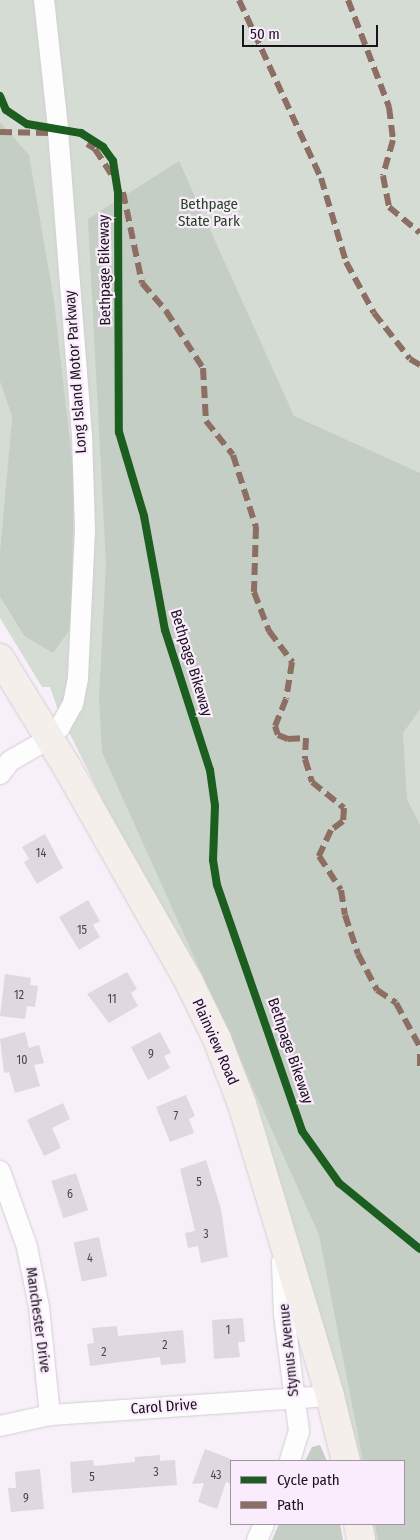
<!DOCTYPE html>
<style>
body{margin:0}
#map{position:relative;width:420px;height:1540px;overflow:hidden;background:#f7f0f8;font-family:"Fira Sans Condensed",sans-serif}
div>[style]{position:absolute}
.green>*{inset:0;background:#d4dcd3}
.forest>*{inset:0;background:#c5cec4}
.building>*{inset:0;background:#dfd8e0;transform-origin:0 0}
.roads{filter:drop-shadow(0 0 1px #d4ccd6) drop-shadow(0 0 1px #d4ccd6)}
.minor>*{height:20px;margin:-10px;padding:0 10px;transform-origin:10px;border-radius:10px;background:#fefdfe}
.primary>*{height:28px;margin:-14px;padding:0 14px;transform-origin:14px;border-radius:14px;background:#f4efea}
.quiet>*{height:6px;margin-top:-3px;transform-origin:0;background:repeating-linear-gradient(90deg,#8d6e63 0 12px,transparent 0 18px)}
.cycleway>*{height:8px;margin:-4px;padding:0 4px;transform-origin:4px;border-radius:4px;background:#1b5e20}
span{translate:-50% -50%;white-space:nowrap;text-align:center;line-height:1.15;-webkit-text-stroke:4.5px #faecfc;paint-order:stroke}
.number-label{font-size:12px;color:#4b444d}
.number-label span{-webkit-text-stroke-width:0}
.park-label{font-size:15px;color:#244721}
.street-label{font-size:15px;color:#1a121c}
.legend{position:absolute;left:230px;top:1460px;width:175px;height:65px;box-sizing:border-box;background:#faecfc;border:1px solid #a095a2;margin:0;padding:6px 9px;list-style:none;font-size:15px;color:#1a121c}
.legend li{display:flex;align-items:center;gap:10px;height:25px}
.legend b{width:25px;border:1px solid #a095a2}
.scale{position:absolute;left:242px;top:25px;width:136px;height:22px;box-sizing:border-box;border:2px solid #1a121c;border-top:0;padding-left:6px;font-size:15px;line-height:18px;white-space:nowrap;color:#1a121c;-webkit-text-stroke:4px #faecfc;paint-order:stroke}
</style>
<div id="map">
<div class="green">
<i style="clip-path:polygon(0 0,420px 0,420px 1540px,358px 1540px,358px 1524px,404px 1524px,404px 1461px,346px 1461px,236px 1070px,58px 710px,50px 687px,42px 687px,0 618px,0 597px,24px 636px,36px 643px,0 556px,0 382px,12px 417px,5px 508px,35px 504px,0 287px)"></i>
</div>
<div class="forest">
<i style="clip-path:polygon(0 122px,29px 155px,54px 301px,74px 478px,71px 628px,53px 653px,24px 636px,0 597px,0 554px,12px 417px,0 382px)"></i>
<i style="clip-path:polygon(179px 161px,294px 416px,420px 473px,420px 709px,403px 733px,407px 799px,420px 825px,420px 1540px,378px 1540px,375px 1524px,404px 1524px,404px 1461px,363px 1461px,319px 1235px,102px 752px,99px 699px,106px 564px,88px 219px)"></i>
<i style="clip-path:polygon(320px 1445px,327px 1461px,305px 1461px,312px 1447px)"></i>
<i style="clip-path:polygon(279px 1524px,340px 1524px,343px 1540px,272px 1540px)"></i>
</div>
<div class="building">
<i style="clip-path:polygon(45px 834px,63px 868px,37px 884px,24px 862px,29px 859px,22px 847px)"></i>
<i style="clip-path:polygon(88px 900px,100px 921px,93px 925px,100px 937px,79px 950px,59px 917px)"></i>
<i style="clip-path:polygon(127px 972px,137px 989px,131px 993px,138px 1006px,109px 1023px,87px 994px)"></i>
<i style="clip-path:polygon(5px 974px,31px 978px,30px 985px,38px 986px,35px 1007px,27px 1006px,25px 1019px,0 1016px)"></i>
<i style="clip-path:polygon(25px 1032px,29px 1048px,39px 1045px,44px 1063px,34px 1065px,40px 1086px,15px 1093px,9px 1072px,4px 1073px,0 1039px)"></i>
<i style="clip-path:polygon(160px 1032px,171px 1053px,164px 1056px,170px 1068px,148px 1080px,131px 1047px)"></i>
<i style="clip-path:polygon(186px 1095px,195px 1116px,189px 1119px,194px 1133px,170px 1142px,156px 1107px)"></i>
<i style="clip-path:polygon(63px 1103px,70px 1119px,52px 1128px,61px 1148px,44px 1156px,27px 1120px)"></i>
<i style="clip-path:polygon(206px 1160px,221px 1209px,228px 1257px,201px 1263px,198px 1246px,188px 1248px,185px 1233px,195px 1231px,180px 1169px)"></i>
<i style="left:76px;top:1173px;width:39px;height:26px;rotate:72deg"></i>
<i style="left:99px;top:1237px;width:40px;height:26px;rotate:78deg"></i>
<i style="clip-path:polygon(243px 1318px,245px 1342px,238px 1342px,240px 1357px,214px 1359px,212px 1320px)"></i>
<i style="clip-path:polygon(117px 1326px,118px 1336px,183px 1330px,186px 1363px,161px 1365px,160px 1357px,90px 1366px,87px 1344px,94px 1343px,92px 1328px)"></i>
<i style="clip-path:polygon(205px 1449px,231px 1459px,231px 1484px,226px 1482px,217px 1509px,198px 1502px,204px 1483px,192px 1484px)"></i>
<i style="clip-path:polygon(160px 1455px,160px 1461px,175px 1460px,177px 1485px,72px 1493px,70px 1462px,93px 1460px,94px 1466px,135px 1462px,135px 1457px)"></i>
<i style="clip-path:polygon(40px 1469px,44px 1509px,11px 1512px,8px 1488px,16px 1488px,15px 1472px)"></i>
</div>
<div class="roads">
<div class="minor">
<i style="left:0;top:774px;width:16px;rotate:-52deg"></i>
<i style="left:10px;top:761px;width:46px;rotate:-29.9deg"></i>
<i style="left:50px;top:738px;width:15px;rotate:-48deg"></i>
<i style="left:60px;top:727px;width:26px;rotate:-61deg"></i>
<i style="left:73px;top:704px;width:26px;rotate:-79deg"></i>
<i style="left:78px;top:678px;width:148px;rotate:-87.3deg"></i>
<i style="left:85px;top:530px;width:94px;rotate:-91.8deg"></i>
<i style="left:82px;top:436px;width:309px;rotate:-94.5deg"></i>
<i style="left:58px;top:128px;width:129px;rotate:-96.2deg"></i>
<i style="left:0;top:1171px;width:81px;rotate:70.4deg"></i>
<i style="left:27px;top:1247px;width:61px;rotate:78.7deg"></i>
<i style="left:39px;top:1307px;width:109px;rotate:84.2deg"></i>
<i style="left:282px;top:1262px;width:52px;rotate:87.8deg"></i>
<i style="left:284px;top:1314px;width:118px;rotate:82.7deg"></i>
<i style="left:299px;top:1431px;width:31px;rotate:107deg"></i>
<i style="left:0;top:1426px;width:51px;rotate:-12.4deg"></i>
<i style="left:50px;top:1415px;width:281px;rotate:-3.9deg"></i>
<i style="left:257px;top:1540px;width:17px;rotate:-66deg"></i>
</div>
<div class="primary">
<i style="left:0;top:658px;width:128px;rotate:58.4deg"></i>
<i style="left:67px;top:767px;width:247px;rotate:60.4deg"></i>
<i style="left:189px;top:982px;width:64px;rotate:63.8deg"></i>
<i style="left:217px;top:1039px;width:70px;rotate:69deg"></i>
<i style="left:242px;top:1104px;width:305px;rotate:73.2deg"></i>
<i style="left:330px;top:1396px;width:67px;rotate:76.2deg"></i>
<i style="left:358px;top:1524px;width:16px;rotate:79deg"></i>
</div>
</div>
<div class="quiet">
<i style="left:239px;top:0;width:196px;rotate:65.3deg"></i>
<i style="left:321px;top:178px;width:88px;rotate:73.4deg"></i>
<i style="left:346px;top:262px;width:58px;rotate:61.2deg"></i>
<i style="left:374px;top:313px;width:58px;rotate:52deg"></i>
<i style="left:410px;top:359px;width:12px;rotate:31deg"></i>
<i style="left:348px;top:0;width:115px;rotate:69deg"></i>
<i style="left:389px;top:107px;width:33px;rotate:83deg"></i>
<i style="left:393px;top:140px;width:37px;rotate:106deg"></i>
<i style="left:383px;top:176px;width:32px;rotate:79deg"></i>
<i style="left:389px;top:207px;width:40px;rotate:40deg"></i>
<i style="left:0;top:132px;width:50px;rotate:1.1deg"></i>
<i style="left:87px;top:144px;width:9px;rotate:32deg"></i>
<i style="left:95px;top:149px;width:31px;rotate:57deg"></i>
<i style="left:123px;top:192px;width:93px;rotate:78.2deg"></i>
<i style="left:142px;top:283px;width:37px;rotate:49deg"></i>
<i style="left:166px;top:311px;width:68px;rotate:57deg"></i>
<i style="left:203px;top:368px;width:53px;rotate:86.8deg"></i>
<i style="left:206px;top:421px;width:43px;rotate:51.5deg"></i>
<i style="left:233px;top:455px;width:76px;rotate:72.3deg"></i>
<i style="left:256px;top:527px;width:65px;rotate:91.8deg"></i>
<i style="left:254px;top:592px;width:42px;rotate:69deg"></i>
<i style="left:269px;top:631px;width:39px;rotate:53deg"></i>
<i style="left:292px;top:662px;width:37px;rotate:99deg"></i>
<i style="left:286px;top:699px;width:29px;rotate:112deg"></i>
<i style="left:275px;top:726px;width:9px;rotate:72deg"></i>
<i style="left:278px;top:735px;width:11px;rotate:22deg"></i>
<i style="left:288px;top:739px;width:18px;rotate:-3deg"></i>
<i style="left:306px;top:738px;width:21px;rotate:93deg"></i>
<i style="left:305px;top:759px;width:24px;rotate:73deg"></i>
<i style="left:312px;top:782px;width:41px;rotate:39.1deg"></i>
<i style="left:344px;top:808px;width:13px;rotate:94deg"></i>
<i style="left:343px;top:821px;width:15px;rotate:143deg"></i>
<i style="left:331px;top:830px;width:29px;rotate:115deg"></i>
<i style="left:319px;top:856px;width:40px;rotate:57.1deg"></i>
<i style="left:341px;top:890px;width:25px;rotate:81deg"></i>
<i style="left:345px;top:915px;width:41px;rotate:71.6deg"></i>
<i style="left:358px;top:954px;width:41px;rotate:62.2deg"></i>
<i style="left:377px;top:990px;width:23px;rotate:34deg"></i>
<i style="left:396px;top:1003px;width:50px;rotate:61.4deg"></i>
<i style="left:420px;top:1054px;width:12px;rotate:90deg"></i>
</div>
<div class="cycleway">
<i style="left:0;top:96px;width:15px;rotate:67deg"></i>
<i style="left:6px;top:110px;width:25px;rotate:34deg"></i>
<i style="left:27px;top:124px;width:55px;rotate:9.5deg"></i>
<i style="left:81px;top:133px;width:26px;rotate:32deg"></i>
<i style="left:103px;top:147px;width:17px;rotate:54deg"></i>
<i style="left:113px;top:161px;width:31px;rotate:81deg"></i>
<i style="left:118px;top:192px;width:240px;rotate:89.8deg"></i>
<i style="left:119px;top:432px;width:88px;rotate:73.4deg"></i>
<i style="left:144px;top:516px;width:116px;rotate:79.6deg"></i>
<i style="left:165px;top:630px;width:147px;rotate:72.2deg"></i>
<i style="left:210px;top:770px;width:36px;rotate:82deg"></i>
<i style="left:215px;top:806px;width:54px;rotate:92.1deg"></i>
<i style="left:213px;top:860px;width:25px;rotate:81deg"></i>
<i style="left:217px;top:885px;width:260px;rotate:70.9deg"></i>
<i style="left:302px;top:1131px;width:64px;rotate:54.6deg"></i>
<i style="left:339px;top:1183px;width:104px;rotate:39.2deg"></i>
</div>
<div class="number-label">
<span style="left:41px;top:854px">14</span>
<span style="left:82px;top:931px">15</span>
<span style="left:19px;top:996px">12</span>
<span style="left:112px;top:1000px">11</span>
<span style="left:151px;top:1055px">9</span>
<span style="left:22px;top:1061px">10</span>
<span style="left:176px;top:1117px">7</span>
<span style="left:199px;top:1183px">5</span>
<span style="left:70px;top:1195px">6</span>
<span style="left:206px;top:1235px">3</span>
<span style="left:90px;top:1259px">4</span>
<span style="left:228px;top:1331px">1</span>
<span style="left:165px;top:1346px">2</span>
<span style="left:104px;top:1353px">2</span>
<span style="left:156px;top:1473px">3</span>
<span style="left:216px;top:1476px">43</span>
<span style="left:92px;top:1478px">5</span>
<span style="left:26px;top:1499px">9</span>
</div>
<div class="park-label">
<span style="left:209px;top:213px">Bethpage<br>State Park</span>
</div>
<div class="street-label">
<span style="left:105px;top:270px;rotate:-91deg">Bethpage Bikeway</span>
<span style="left:76px;top:372px;rotate:-94deg">Long Island Motor Parkway</span>
<span style="left:191px;top:663px;rotate:73deg">Bethpage Bikeway</span>
<span style="left:215px;top:1042px;rotate:66deg">Plainview Road</span>
<span style="left:290px;top:1051px;rotate:71deg">Bethpage Bikeway</span>
<span style="left:38px;top:1320px;rotate:82deg">Manchester Drive</span>
<span style="left:289px;top:1350px;rotate:-96deg">Stymus Avenue</span>
<span style="left:164px;top:1407px;rotate:-4deg">Carol Drive</span>
</div>
<ul class="legend">
<li><b style="height:6px;background:#1b5e20"></b>Cycle path</li>
<li><b style="height:6px;background:#8d6e63"></b>Path</li>
</ul>
<div class="scale">50 m</div>
</div>
